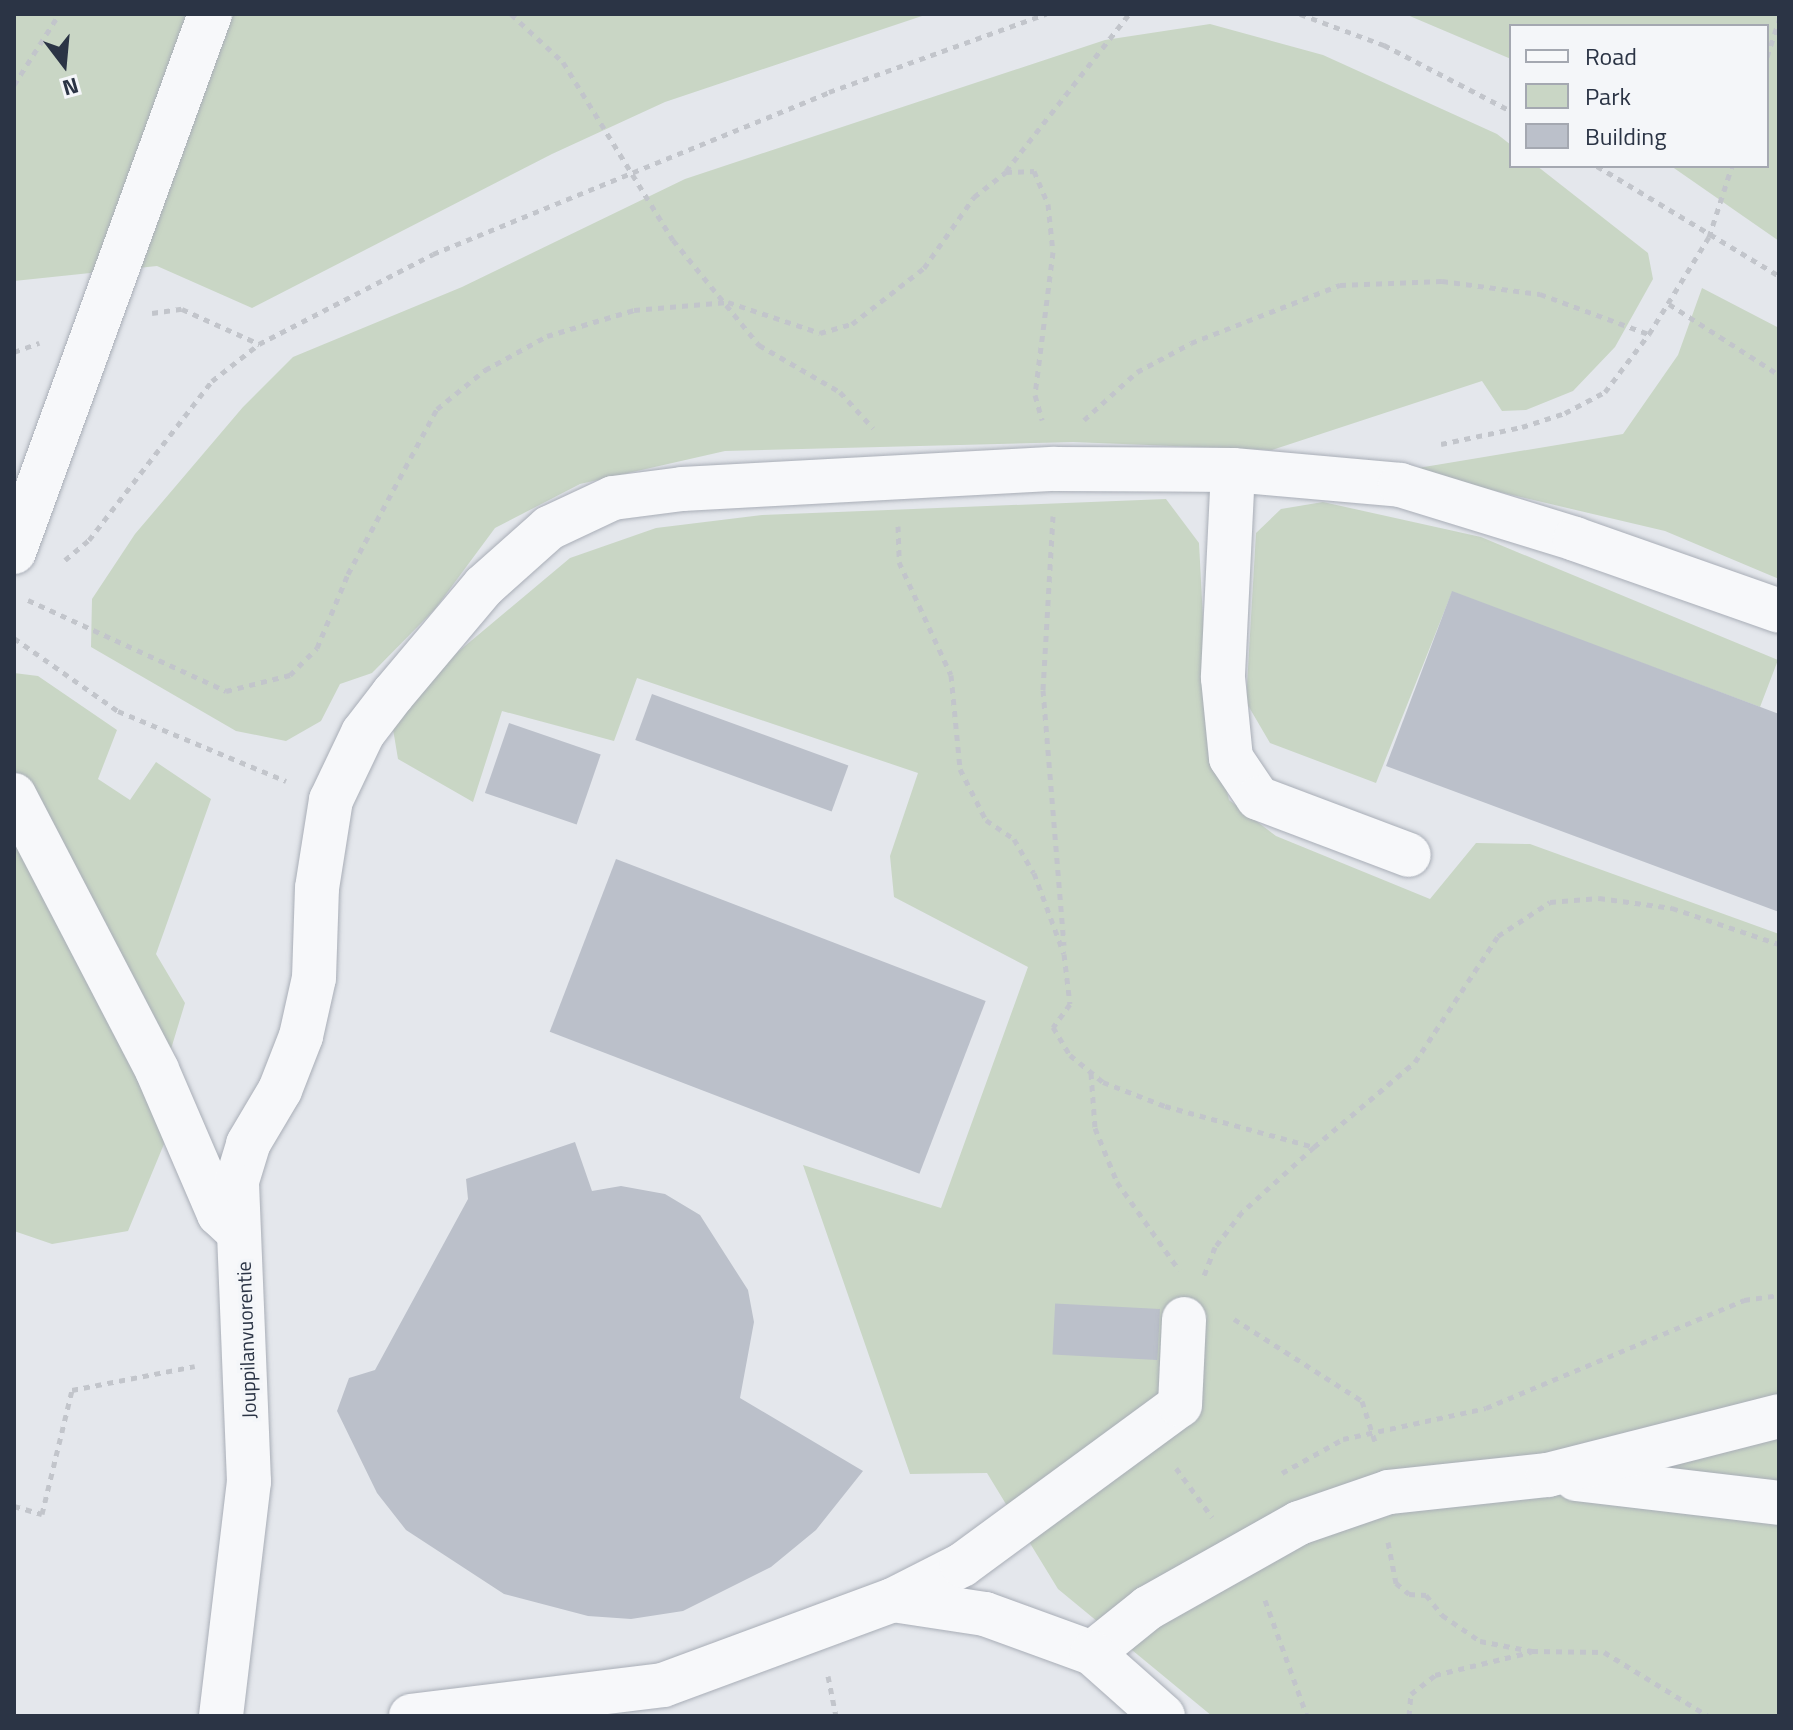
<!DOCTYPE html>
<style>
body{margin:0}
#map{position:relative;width:1793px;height:1730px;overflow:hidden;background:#e4e7ec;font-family:"Titillium Web",sans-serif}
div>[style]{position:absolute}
.green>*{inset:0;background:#c9d6c5}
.building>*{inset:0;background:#bbc0ca;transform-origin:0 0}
.path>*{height:5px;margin-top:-2.5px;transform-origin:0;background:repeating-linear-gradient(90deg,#c2c5cb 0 6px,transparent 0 12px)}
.roads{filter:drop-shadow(0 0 2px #a9aeb7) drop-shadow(0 0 2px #a9aeb7)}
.minor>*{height:44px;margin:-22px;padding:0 22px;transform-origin:22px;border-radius:22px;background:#f7f8fa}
span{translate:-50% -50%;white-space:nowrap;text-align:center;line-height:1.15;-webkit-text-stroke:7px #f4f6f9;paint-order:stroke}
.street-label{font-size:20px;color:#2b3445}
.frame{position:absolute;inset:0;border:16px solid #2b3445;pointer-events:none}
.legend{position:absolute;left:1509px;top:24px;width:260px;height:144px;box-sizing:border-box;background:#f4f6f9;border:2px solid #a4a8b1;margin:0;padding:10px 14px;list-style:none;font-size:24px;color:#2b3445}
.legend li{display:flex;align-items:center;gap:16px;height:40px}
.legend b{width:40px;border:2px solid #a4a8b1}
.north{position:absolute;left:24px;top:24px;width:80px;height:80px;-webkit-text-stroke:6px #f4f6f9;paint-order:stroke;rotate:164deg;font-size:22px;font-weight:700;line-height:32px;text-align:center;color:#2b3445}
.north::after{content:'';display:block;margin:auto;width:28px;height:36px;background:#2b3445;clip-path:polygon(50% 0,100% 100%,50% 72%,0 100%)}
</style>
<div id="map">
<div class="green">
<i style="clip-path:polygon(14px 14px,928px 14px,665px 102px,552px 154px,252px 308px,157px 266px,14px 281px)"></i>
<i style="clip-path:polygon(1405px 14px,1779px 14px,1779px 241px,1671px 166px,1767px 166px,1767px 26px,1511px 26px,1511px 59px)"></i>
<i style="clip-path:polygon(1210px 24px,1323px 55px,1497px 134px,1511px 145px,1511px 166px,1537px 166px,1648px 253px,1653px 279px,1615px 347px,1573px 391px,1526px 410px,1502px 411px,1482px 381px,1272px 450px,1073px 442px,725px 451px,580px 484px,495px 528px,435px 609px,372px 673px,340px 684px,321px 721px,286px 741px,236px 731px,91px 647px,92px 599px,135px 534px,243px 407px,293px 357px,462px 287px,685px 179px,1105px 40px)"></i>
<i style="clip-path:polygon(1702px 288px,1779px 328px,1779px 579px,1665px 531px,1406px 470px,1623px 434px,1678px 355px)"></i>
<i style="clip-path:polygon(1166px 499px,1199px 543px,1208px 714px,1229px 800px,1276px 836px,1430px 899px,1476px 843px,1530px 844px,1779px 934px,1779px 1716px,1212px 1716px,1058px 1589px,987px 1473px,910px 1474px,803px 1165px,941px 1208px,1028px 967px,894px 897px,890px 856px,918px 773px,637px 678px,614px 741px,502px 711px,473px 802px,398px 759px,393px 729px,422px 682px,570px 558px,656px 528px,762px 515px)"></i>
<i style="clip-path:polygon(1323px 502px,1481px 537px,1778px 660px,1760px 707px,1452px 592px,1376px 783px,1270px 743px,1246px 702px,1256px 533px,1281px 509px)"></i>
<i style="clip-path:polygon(14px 673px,38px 676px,117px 730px,98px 779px,130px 800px,156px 762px,211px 799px,156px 954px,185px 1003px,160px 1085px,164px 1144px,128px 1231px,52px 1244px,14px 1231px)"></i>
</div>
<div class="building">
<i style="clip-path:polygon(1452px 591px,1779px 714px,1779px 912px,1386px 766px)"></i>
<i style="left:652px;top:694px;width:209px;height:49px;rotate:20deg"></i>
<i style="left:509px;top:723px;width:97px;height:74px;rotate:19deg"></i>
<i style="left:616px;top:859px;width:396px;height:185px;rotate:21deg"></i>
<i style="clip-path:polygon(575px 1142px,592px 1191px,621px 1186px,665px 1194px,700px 1215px,748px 1290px,754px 1322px,740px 1398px,863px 1471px,816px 1530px,771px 1567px,683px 1611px,631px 1619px,588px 1616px,504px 1594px,406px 1530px,377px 1493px,337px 1411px,349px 1378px,375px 1370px,468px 1199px,466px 1179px)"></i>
<i style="left:1160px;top:1309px;width:51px;height:105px;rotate:93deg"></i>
</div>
<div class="path">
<i style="left:511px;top:14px;width:71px;rotate:42.7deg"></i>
<i style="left:563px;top:62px;width:209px;rotate:58.3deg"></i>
<i style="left:673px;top:240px;width:136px;rotate:50.7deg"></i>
<i style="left:759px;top:345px;width:94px;rotate:30.1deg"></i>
<i style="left:840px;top:392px;width:49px;rotate:47.5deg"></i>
<i style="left:1300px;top:14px;width:90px;rotate:20.3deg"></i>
<i style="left:1384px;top:45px;width:143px;rotate:27.5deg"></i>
<i style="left:1767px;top:57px;width:39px;rotate:-72deg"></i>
<i style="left:14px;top:85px;width:84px;rotate:-57.6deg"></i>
<i style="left:1597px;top:166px;width:213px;rotate:31.1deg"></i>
<i style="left:1006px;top:171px;width:199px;rotate:-51.9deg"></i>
<i style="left:1669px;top:304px;width:131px;rotate:32.8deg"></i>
<i style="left:152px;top:313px;width:30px;rotate:-8deg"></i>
<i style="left:182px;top:309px;width:85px;rotate:24.4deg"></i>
<i style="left:14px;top:352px;width:27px;rotate:-20deg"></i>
<i style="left:1084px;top:420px;width:72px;rotate:-42.2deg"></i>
<i style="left:1137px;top:372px;width:61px;rotate:-28.2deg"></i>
<i style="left:1191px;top:343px;width:160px;rotate:-21.3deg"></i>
<i style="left:1340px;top:285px;width:102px;rotate:-2.2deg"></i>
<i style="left:1442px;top:281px;width:99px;rotate:7.6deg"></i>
<i style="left:1540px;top:294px;width:116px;rotate:20.2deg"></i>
<i style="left:1441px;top:444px;width:83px;rotate:-11.9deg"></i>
<i style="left:1522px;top:427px;width:45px;rotate:-18deg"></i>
<i style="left:1565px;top:413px;width:45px;rotate:-27.7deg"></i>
<i style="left:1605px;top:392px;width:73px;rotate:-52.8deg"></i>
<i style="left:1649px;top:334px;width:114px;rotate:-58.3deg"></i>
<i style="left:1709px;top:237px;width:75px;rotate:-72.1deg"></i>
<i style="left:1053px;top:516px;width:174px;rotate:93.3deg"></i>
<i style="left:1043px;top:690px;width:256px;rotate:85.3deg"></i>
<i style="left:898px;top:526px;width:36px;rotate:88deg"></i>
<i style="left:899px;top:562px;width:124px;rotate:65.3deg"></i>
<i style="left:951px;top:675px;width:94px;rotate:84.5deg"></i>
<i style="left:960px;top:769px;width:57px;rotate:63deg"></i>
<i style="left:986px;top:820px;width:34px;rotate:34deg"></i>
<i style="left:1014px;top:839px;width:39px;rotate:60deg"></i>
<i style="left:1034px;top:873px;width:86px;rotate:69.7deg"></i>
<i style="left:1064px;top:954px;width:50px;rotate:83.2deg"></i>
<i style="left:1070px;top:1004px;width:29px;rotate:126deg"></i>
<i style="left:1053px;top:1027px;width:33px;rotate:59deg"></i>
<i style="left:1070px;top:1055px;width:43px;rotate:39.3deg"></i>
<i style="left:1103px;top:1082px;width:66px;rotate:21.2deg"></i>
<i style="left:1165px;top:1106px;width:155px;rotate:15.4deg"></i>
<i style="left:1314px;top:1147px;width:97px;rotate:137.9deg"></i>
<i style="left:1242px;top:1212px;width:44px;rotate:127.6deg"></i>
<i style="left:1215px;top:1247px;width:31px;rotate:111deg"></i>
<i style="left:65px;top:560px;width:31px;rotate:-40deg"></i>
<i style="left:89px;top:540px;width:201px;rotate:-52.3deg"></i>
<i style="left:212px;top:381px;width:60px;rotate:-38.2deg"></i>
<i style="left:259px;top:344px;width:196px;rotate:-27.3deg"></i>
<i style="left:433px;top:254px;width:428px;rotate:-22.2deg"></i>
<i style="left:829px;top:92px;width:231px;rotate:-19.8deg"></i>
<i style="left:28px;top:600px;width:218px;rotate:24.7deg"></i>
<i style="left:226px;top:691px;width:66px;rotate:-14deg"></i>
<i style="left:290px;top:675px;width:38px;rotate:-45deg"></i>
<i style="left:317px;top:648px;width:80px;rotate:-67.3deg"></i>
<i style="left:348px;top:574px;width:187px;rotate:-61.7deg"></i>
<i style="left:437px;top:409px;width:62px;rotate:-39.1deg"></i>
<i style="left:485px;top:370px;width:71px;rotate:-28.7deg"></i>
<i style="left:547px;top:336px;width:91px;rotate:-16.6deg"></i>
<i style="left:634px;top:310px;width:94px;rotate:-4.9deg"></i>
<i style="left:728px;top:302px;width:97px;rotate:18.6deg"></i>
<i style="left:820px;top:333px;width:33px;rotate:-16deg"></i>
<i style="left:852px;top:324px;width:91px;rotate:-37.9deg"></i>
<i style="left:924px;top:268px;width:87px;rotate:-54.8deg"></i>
<i style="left:974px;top:197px;width:41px;rotate:-38deg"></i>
<i style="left:1006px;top:172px;width:28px;rotate:-2deg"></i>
<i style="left:1034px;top:171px;width:36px;rotate:67deg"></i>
<i style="left:1048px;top:204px;width:48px;rotate:84.1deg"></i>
<i style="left:1053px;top:252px;width:144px;rotate:97.2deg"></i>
<i style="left:1035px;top:395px;width:26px;rotate:74deg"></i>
<i style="left:14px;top:638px;width:127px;rotate:35.1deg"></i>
<i style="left:118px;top:711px;width:182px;rotate:22.6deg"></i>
<i style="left:1091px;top:1073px;width:55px;rotate:85.8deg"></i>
<i style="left:1095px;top:1128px;width:58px;rotate:67.8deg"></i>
<i style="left:1117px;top:1182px;width:108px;rotate:54.8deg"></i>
<i style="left:1314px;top:1147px;width:132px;rotate:-40.1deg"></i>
<i style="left:1415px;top:1062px;width:151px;rotate:-56.6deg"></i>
<i style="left:1498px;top:936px;width:62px;rotate:-33.2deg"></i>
<i style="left:1550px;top:902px;width:49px;rotate:-4.7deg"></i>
<i style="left:1599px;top:898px;width:74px;rotate:7.8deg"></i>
<i style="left:1672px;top:908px;width:113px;rotate:18.6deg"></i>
<i style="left:1234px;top:1319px;width:152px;rotate:32.6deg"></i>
<i style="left:1362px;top:1401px;width:46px;rotate:72.3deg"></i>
<i style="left:1176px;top:1468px;width:61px;rotate:53.7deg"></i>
<i style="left:1282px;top:1473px;width:70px;rotate:-29.1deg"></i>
<i style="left:1343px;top:1439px;width:146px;rotate:-12.2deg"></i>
<i style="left:1486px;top:1408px;width:280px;rotate:-22.7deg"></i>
<i style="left:1744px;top:1300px;width:35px;rotate:-8deg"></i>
<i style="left:14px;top:1506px;width:29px;rotate:16deg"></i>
<i style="left:42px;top:1514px;width:128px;rotate:-76.4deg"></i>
<i style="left:72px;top:1390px;width:125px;rotate:-11deg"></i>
<i style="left:1388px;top:1542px;width:42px;rotate:79deg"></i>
<i style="left:1396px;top:1583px;width:17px;rotate:40deg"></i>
<i style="left:1409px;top:1594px;width:17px;rotate:3deg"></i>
<i style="left:1426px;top:1595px;width:26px;rotate:51deg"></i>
<i style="left:1442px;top:1615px;width:46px;rotate:34.4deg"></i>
<i style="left:1480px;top:1641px;width:53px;rotate:10.9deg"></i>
<i style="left:1532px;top:1651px;width:72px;rotate:0.8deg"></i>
<i style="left:1604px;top:1652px;width:122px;rotate:31.6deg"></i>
<i style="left:1265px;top:1600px;width:123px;rotate:70.1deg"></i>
<i style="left:828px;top:1676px;width:41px;rotate:78.7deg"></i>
<i style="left:1409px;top:1716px;width:22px;rotate:-85deg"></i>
<i style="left:1411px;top:1694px;width:31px;rotate:-38deg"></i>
<i style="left:1435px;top:1675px;width:99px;rotate:-13.5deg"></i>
</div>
<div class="roads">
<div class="minor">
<i style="left:1233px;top:470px;width:208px;rotate:92.8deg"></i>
<i style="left:1223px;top:678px;width:80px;rotate:84.3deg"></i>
<i style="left:1231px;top:758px;width:48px;rotate:56deg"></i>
<i style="left:1258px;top:798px;width:161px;rotate:20.7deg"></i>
<i style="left:14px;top:552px;width:573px;rotate:-69.98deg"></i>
<i style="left:14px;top:795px;width:310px;rotate:62.5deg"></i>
<i style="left:157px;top:1070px;width:157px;rotate:66.7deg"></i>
<i style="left:219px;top:1214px;width:26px;rotate:43deg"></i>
<i style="left:1576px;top:1479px;width:204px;rotate:6.7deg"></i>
<i style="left:893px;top:1600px;width:77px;rotate:-26.9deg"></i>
<i style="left:962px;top:1565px;width:270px;rotate:-36.3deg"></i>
<i style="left:1180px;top:1405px;width:86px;rotate:-87.3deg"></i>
<i style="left:1092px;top:1653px;width:72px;rotate:-38.8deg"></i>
<i style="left:1148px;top:1608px;width:173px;rotate:-29.4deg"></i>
<i style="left:1299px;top:1523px;width:95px;rotate:-19deg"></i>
<i style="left:1389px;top:1492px;width:160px;rotate:-6.1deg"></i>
<i style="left:1548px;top:1475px;width:238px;rotate:-14.3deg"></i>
<i style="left:221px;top:1716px;width:236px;rotate:-83.2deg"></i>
<i style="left:249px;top:1482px;width:301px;rotate:-92.3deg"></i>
<i style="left:237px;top:1181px;width:39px;rotate:-73deg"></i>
<i style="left:248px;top:1144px;width:63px;rotate:-59.3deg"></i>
<i style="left:280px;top:1090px;width:58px;rotate:-68.7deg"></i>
<i style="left:301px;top:1036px;width:59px;rotate:-77.4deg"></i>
<i style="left:314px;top:978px;width:90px;rotate:-88.1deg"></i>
<i style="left:317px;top:888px;width:89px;rotate:-81deg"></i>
<i style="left:331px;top:800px;width:74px;rotate:-64.5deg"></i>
<i style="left:363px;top:733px;width:49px;rotate:-52.4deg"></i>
<i style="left:393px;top:694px;width:141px;rotate:-49.9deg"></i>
<i style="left:484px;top:586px;width:87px;rotate:-41.7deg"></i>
<i style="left:549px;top:528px;width:71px;rotate:-25.1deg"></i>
<i style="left:613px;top:498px;width:70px;rotate:-7.4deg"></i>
<i style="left:682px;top:489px;width:373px;rotate:-3.1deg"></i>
<i style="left:1054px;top:469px;width:179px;rotate:0.3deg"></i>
<i style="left:1233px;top:470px;width:168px;rotate:5.1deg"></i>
<i style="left:1400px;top:485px;width:183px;rotate:17.1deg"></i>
<i style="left:1575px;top:539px;width:216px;rotate:19.4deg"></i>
<i style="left:411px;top:1716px;width:254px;rotate:-7deg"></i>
<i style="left:663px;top:1685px;width:245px;rotate:-20.3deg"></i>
<i style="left:893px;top:1600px;width:93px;rotate:8.7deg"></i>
<i style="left:985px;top:1614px;width:114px;rotate:20deg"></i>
<i style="left:1092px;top:1653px;width:95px;rotate:41.6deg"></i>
</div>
</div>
<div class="street-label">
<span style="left:246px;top:1340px;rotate:-92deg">Jouppilanvuorentie</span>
</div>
<div class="frame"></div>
<ul class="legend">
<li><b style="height:10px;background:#f7f8fa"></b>Road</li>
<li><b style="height:22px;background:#c9d6c5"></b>Park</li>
<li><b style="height:22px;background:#bbc0ca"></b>Building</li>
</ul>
<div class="north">N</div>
</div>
